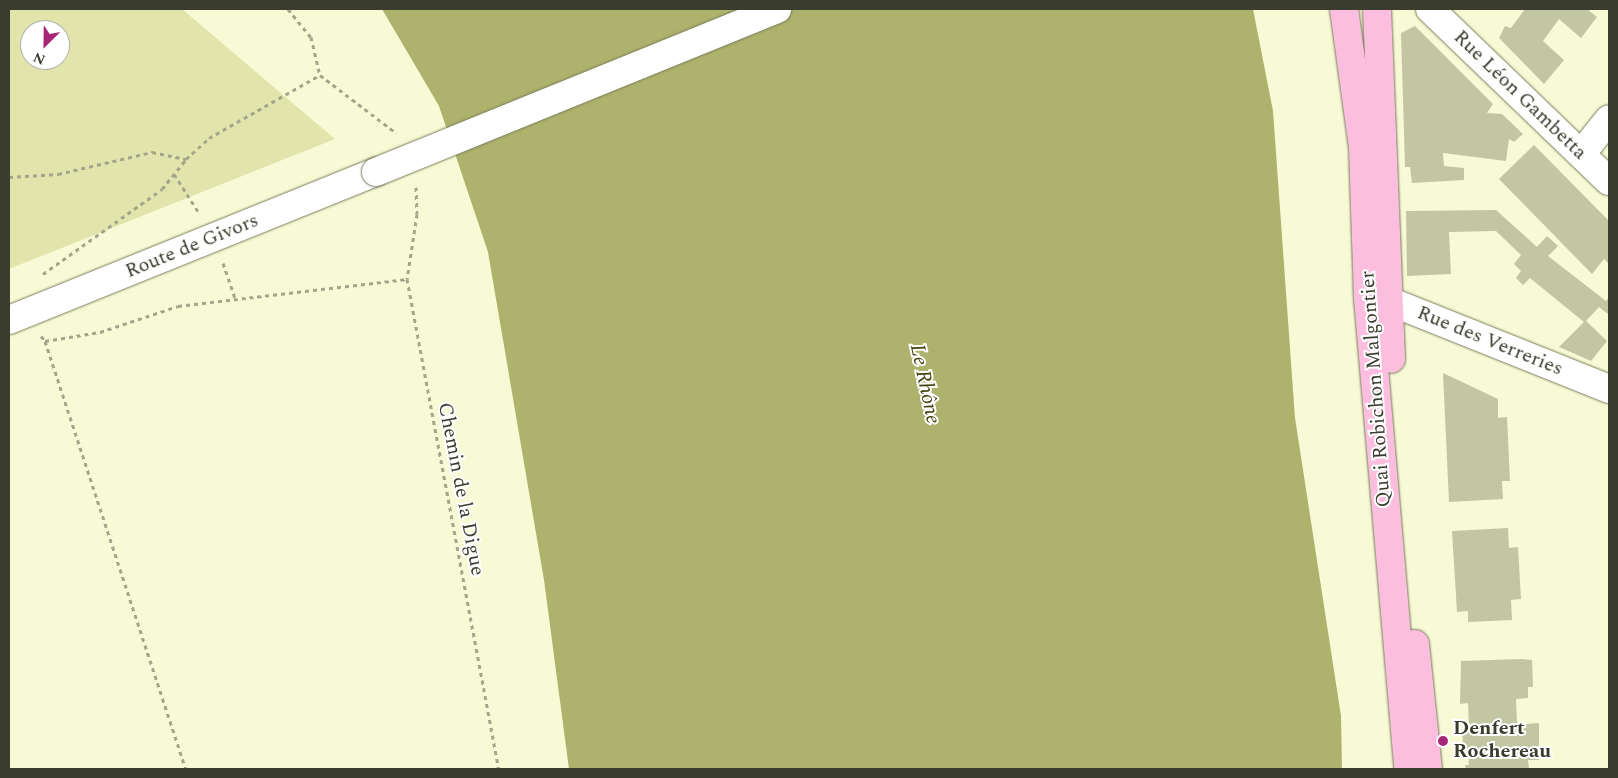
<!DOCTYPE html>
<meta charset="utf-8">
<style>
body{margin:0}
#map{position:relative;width:1618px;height:778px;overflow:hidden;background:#f7fad5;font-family:Spectral,serif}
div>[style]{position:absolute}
.green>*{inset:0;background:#e1e5ab}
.water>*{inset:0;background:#adb26c}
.building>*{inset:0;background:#c3c6a2}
.path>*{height:3px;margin-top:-1.5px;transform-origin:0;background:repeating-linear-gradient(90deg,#a3a68a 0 4px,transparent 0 8px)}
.roads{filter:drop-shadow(0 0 1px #797c5a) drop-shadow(0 0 1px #797c5a)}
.minor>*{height:28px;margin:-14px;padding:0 14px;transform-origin:14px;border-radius:14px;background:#fff}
.major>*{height:28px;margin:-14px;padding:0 14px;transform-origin:14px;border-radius:14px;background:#fcbedf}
.bridges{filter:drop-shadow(0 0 1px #797c5a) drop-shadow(0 0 1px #797c5a)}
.minor-bridge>*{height:28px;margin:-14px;padding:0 14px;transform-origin:14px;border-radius:14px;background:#fff}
.dots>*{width:14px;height:14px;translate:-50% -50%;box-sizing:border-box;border:2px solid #fff;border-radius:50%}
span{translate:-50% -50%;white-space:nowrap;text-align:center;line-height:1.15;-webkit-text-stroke:4px #fff;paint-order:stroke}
.street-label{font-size:20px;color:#3a3c2d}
.poi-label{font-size:20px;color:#3a3c2d;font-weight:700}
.left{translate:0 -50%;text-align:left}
.water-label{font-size:21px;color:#42440e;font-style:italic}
.frame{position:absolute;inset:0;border:10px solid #3a3c2d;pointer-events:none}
.north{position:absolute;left:20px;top:20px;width:50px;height:50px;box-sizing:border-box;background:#fff;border:1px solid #b0b1ab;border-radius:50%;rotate:203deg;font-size:14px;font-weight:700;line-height:20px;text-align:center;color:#3a3c2d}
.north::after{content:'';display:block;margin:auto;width:18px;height:22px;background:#a72776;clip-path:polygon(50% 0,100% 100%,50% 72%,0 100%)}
</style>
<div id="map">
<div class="green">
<i style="clip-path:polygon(evenodd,9px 9px,182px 9px,335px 139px,9px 269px,9px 9px,30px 30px,60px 30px,60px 60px,30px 60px,30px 30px)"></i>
</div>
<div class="water">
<i style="clip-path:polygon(382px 9px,1253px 9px,1273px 111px,1295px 418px,1341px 716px,1342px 769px,569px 769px,544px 580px,488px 252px,439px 106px)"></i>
</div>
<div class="building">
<i style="clip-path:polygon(1525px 9px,1587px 9px,1597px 17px,1581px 38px,1559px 19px,1543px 41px,1564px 60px,1544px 84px,1499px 38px,1505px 26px,1511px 28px)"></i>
<i style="clip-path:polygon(1415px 26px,1493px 104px,1487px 113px,1502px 114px,1523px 134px,1514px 142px,1509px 139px,1506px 161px,1443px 153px,1444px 166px,1464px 168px,1464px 180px,1412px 183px,1410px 167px,1405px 167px,1401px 33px)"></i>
<i style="clip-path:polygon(1534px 145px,1609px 221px,1609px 264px,1604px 259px,1592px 274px,1499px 179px)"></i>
<i style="clip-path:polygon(1496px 210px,1537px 247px,1547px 236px,1558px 246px,1548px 256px,1606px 301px,1609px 297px,1608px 314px,1599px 307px,1586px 321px,1607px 341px,1591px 361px,1559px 347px,1584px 322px,1530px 278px,1523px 285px,1516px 278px,1521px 271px,1514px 264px,1521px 255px,1496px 231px,1449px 232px,1451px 274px,1407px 276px,1406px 211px)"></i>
<i style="clip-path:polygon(1443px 373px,1498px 399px,1498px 418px,1507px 417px,1510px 481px,1502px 481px,1503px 499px,1449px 502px)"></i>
<i style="clip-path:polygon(1508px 528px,1509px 548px,1518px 547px,1521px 599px,1511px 600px,1512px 620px,1468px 622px,1468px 611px,1457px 612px,1452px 531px)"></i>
<i style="clip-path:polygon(1521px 659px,1532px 660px,1533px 687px,1528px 687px,1528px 698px,1516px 699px,1517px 725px,1539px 723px,1539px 760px,1528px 760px,1529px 769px,1466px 769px,1465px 765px,1469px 765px,1467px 745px,1463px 745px,1462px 729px,1469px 729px,1468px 703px,1460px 704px,1461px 661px)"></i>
</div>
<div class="path">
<i style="left:288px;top:9px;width:36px;rotate:51deg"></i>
<i style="left:311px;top:37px;width:39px;rotate:77deg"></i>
<i style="left:320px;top:75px;width:96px;rotate:37.3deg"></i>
<i style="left:174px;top:174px;width:46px;rotate:57.3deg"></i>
<i style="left:9px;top:177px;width:49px;rotate:-3.5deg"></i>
<i style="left:58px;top:174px;width:97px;rotate:-13.2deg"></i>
<i style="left:152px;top:152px;width:35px;rotate:12deg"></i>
<i style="left:416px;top:187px;width:27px;rotate:88deg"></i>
<i style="left:417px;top:214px;width:66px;rotate:98.7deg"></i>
<i style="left:407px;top:279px;width:499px;rotate:79.4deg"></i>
<i style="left:223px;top:263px;width:37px;rotate:71deg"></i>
<i style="left:43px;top:274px;width:146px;rotate:-35.5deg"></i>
<i style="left:162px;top:189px;width:38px;rotate:-51deg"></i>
<i style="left:186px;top:159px;width:31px;rotate:-42deg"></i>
<i style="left:209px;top:138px;width:128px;rotate:-29.6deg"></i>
<i style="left:41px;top:336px;width:6px;rotate:51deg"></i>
<i style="left:45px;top:341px;width:56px;rotate:-9.3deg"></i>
<i style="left:100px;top:332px;width:82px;rotate:-18.4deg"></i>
<i style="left:178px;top:306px;width:231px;rotate:-6.7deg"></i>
<i style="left:45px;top:341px;width:451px;rotate:71.8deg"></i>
</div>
<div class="roads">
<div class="minor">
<i style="left:1430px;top:9px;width:248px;rotate:43.9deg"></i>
<i style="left:1582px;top:153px;width:43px;rotate:-51.5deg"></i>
<i style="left:1368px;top:298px;width:21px;rotate:8deg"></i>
<i style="left:1389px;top:301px;width:237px;rotate:21.8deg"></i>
<i style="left:9px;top:320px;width:396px;rotate:-22deg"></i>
</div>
<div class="major">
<i style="left:1344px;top:9px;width:140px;rotate:82.2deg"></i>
<i style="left:1363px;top:148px;width:150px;rotate:88.1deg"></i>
<i style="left:1368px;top:298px;width:473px;rotate:85.1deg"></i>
<i style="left:1377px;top:9px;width:350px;rotate:87.7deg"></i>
<i style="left:1415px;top:644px;width:126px;rotate:84.1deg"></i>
</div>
</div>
<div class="bridges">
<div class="minor-bridge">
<i style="left:376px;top:172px;width:433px;rotate:-22.1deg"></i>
</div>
</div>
<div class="dots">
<i style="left:1443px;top:741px;background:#a72776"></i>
</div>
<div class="street-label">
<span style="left:1520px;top:95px;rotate:44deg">Rue Léon Gambetta</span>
<span style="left:192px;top:246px;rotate:-22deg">Route de Givors</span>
<span style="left:1490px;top:341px;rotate:22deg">Rue des Verreries</span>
<span style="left:1376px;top:389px;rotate:-94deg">Quai Robichon Malgontier</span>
<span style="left:461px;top:489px;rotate:79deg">Chemin de la Digue</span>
</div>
<div class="poi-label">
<span class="left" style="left:1453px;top:740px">Denfert<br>Rochereau</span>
</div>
<div class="water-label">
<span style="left:925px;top:384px;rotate:78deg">Le Rhône</span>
</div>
<div class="frame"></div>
<div class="north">N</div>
</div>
